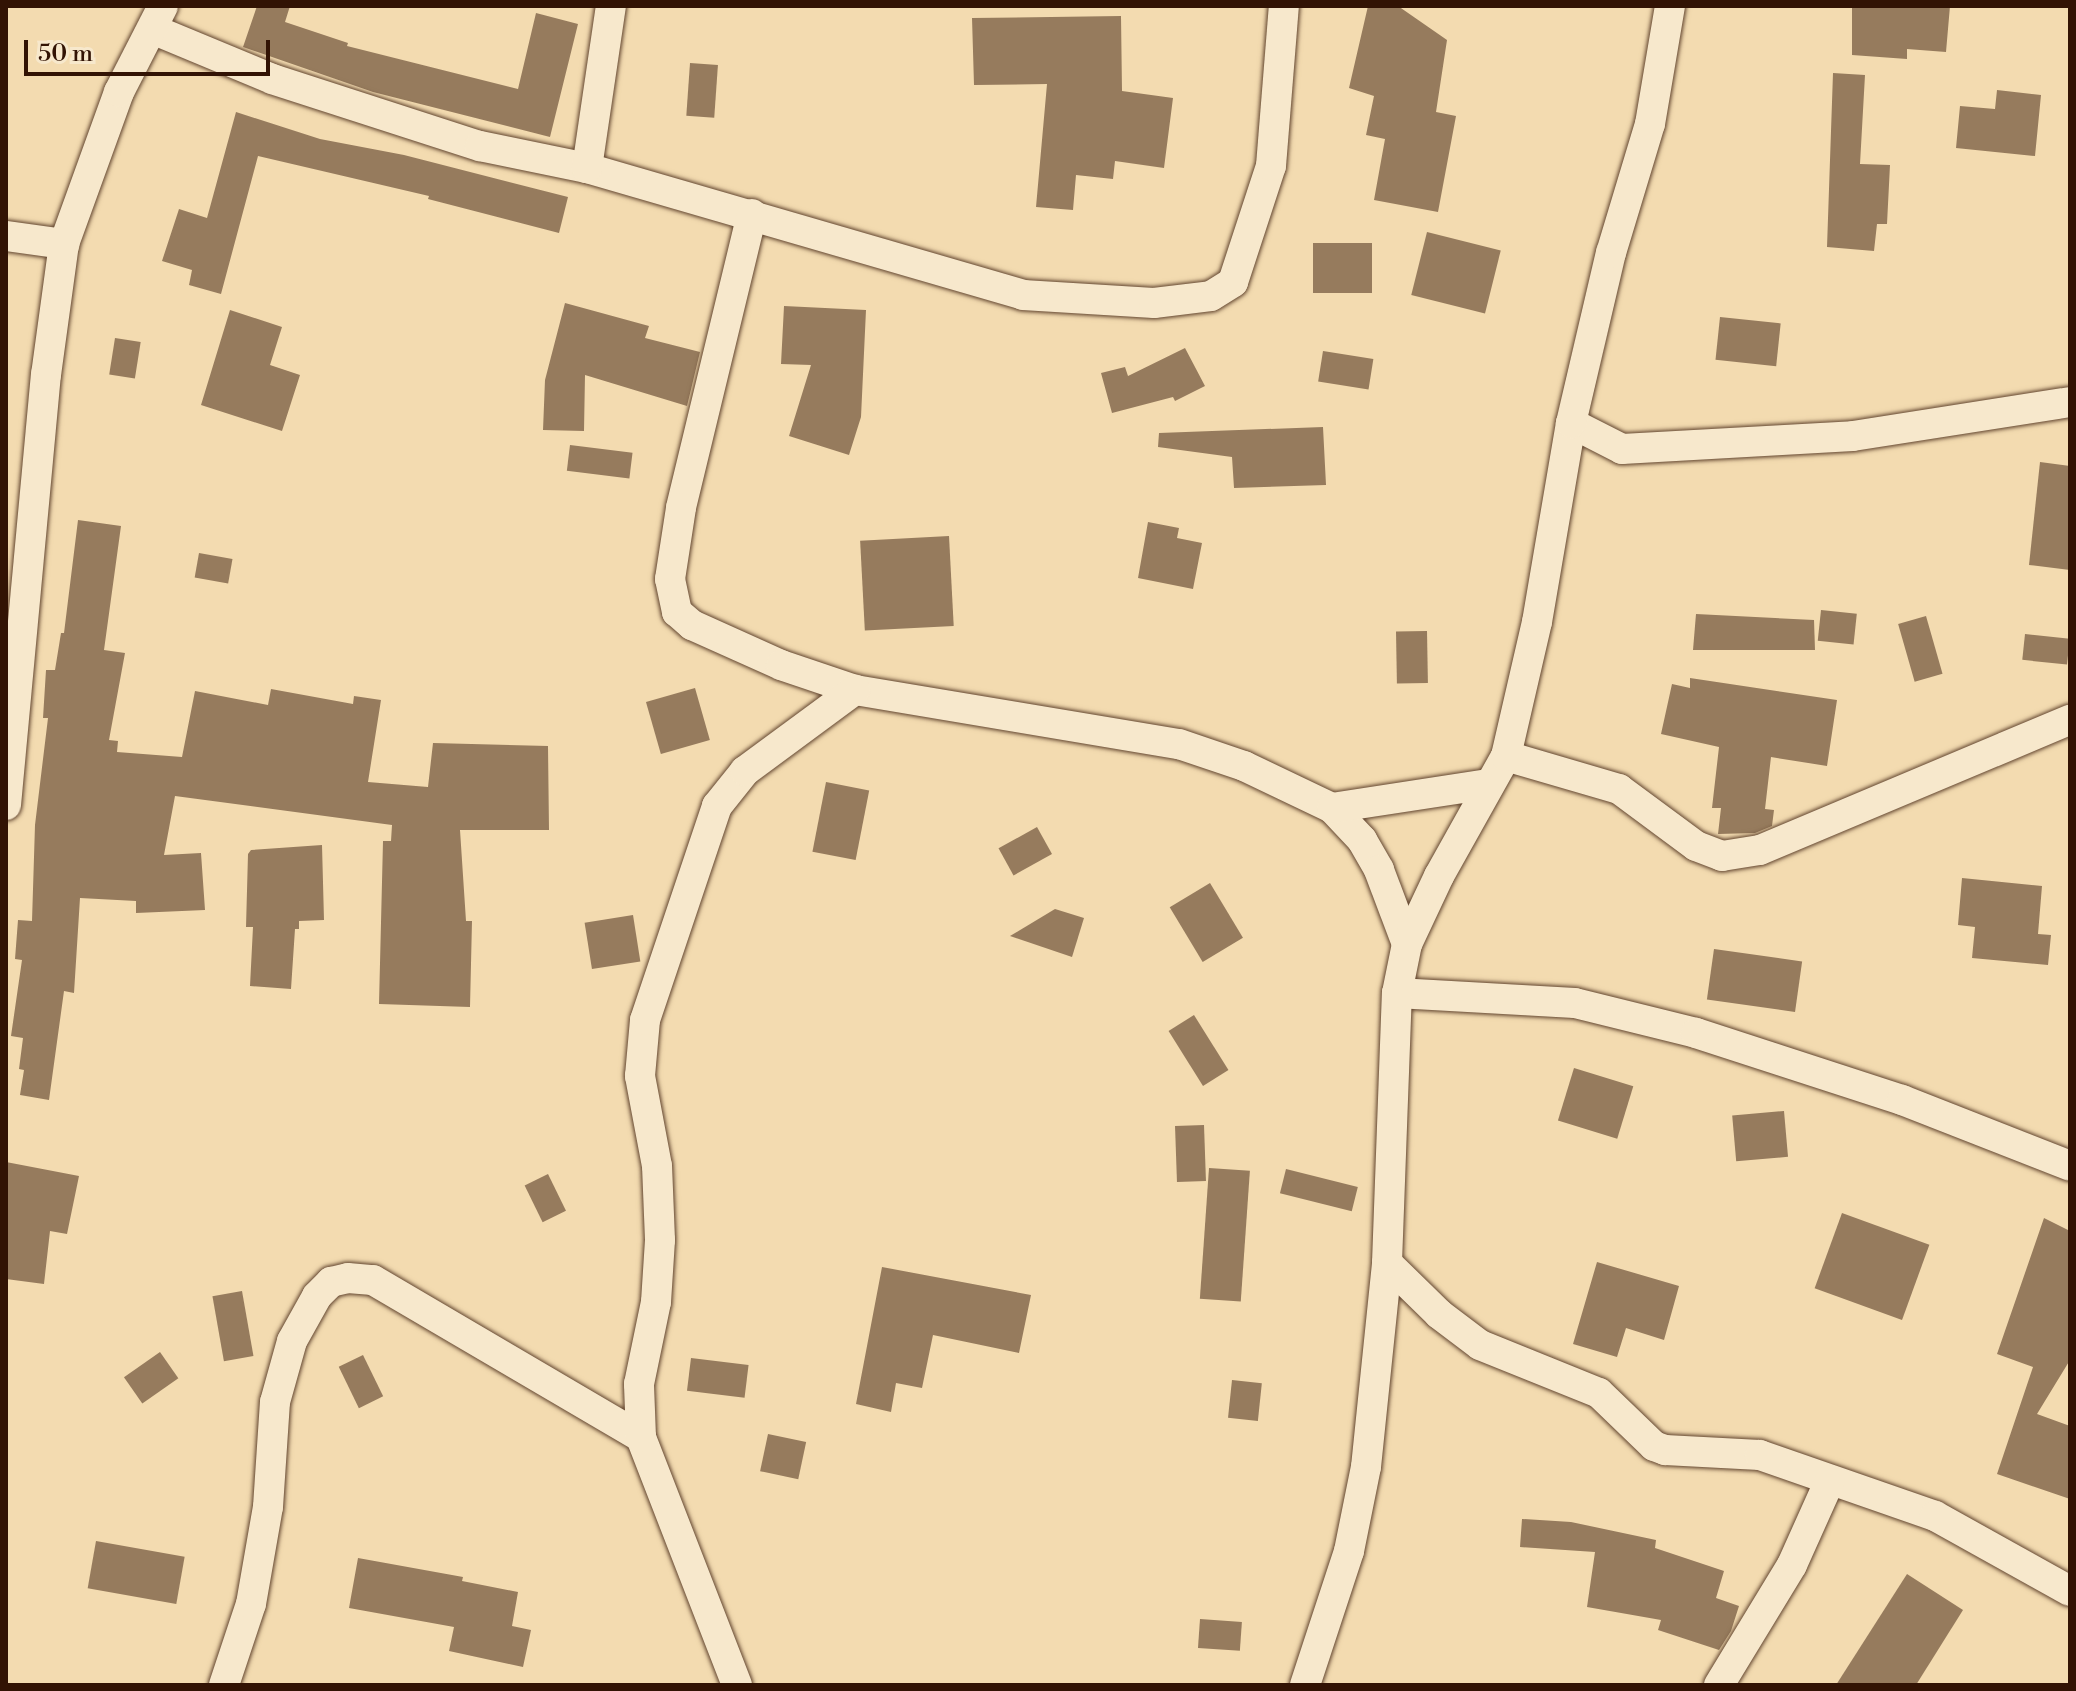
<!DOCTYPE html>
<style>
body{margin:0}
#map{position:relative;width:2076px;height:1691px;overflow:hidden;background:#f3dbb0;font-family:"Libre Bodoni",serif}
div>[style]{position:absolute}
.building>*{inset:0;background:#967b5d;transform-origin:0 0}
.roads{filter:drop-shadow(0 0 2px #62452f) drop-shadow(0 0 2px #62452f)}
.street>*{height:30px;margin:-15px;padding:0 15px;transform-origin:15px;border-radius:15px;background:#f7e8cc}
span{translate:-50% -50%;white-space:nowrap;text-align:center;line-height:1.15;-webkit-text-stroke:6px #f7e8cc;paint-order:stroke}
.frame{position:absolute;inset:0;border:8px solid #321304;pointer-events:none}
.scale{position:absolute;left:24px;top:40px;width:246px;height:36px;box-sizing:border-box;border:4px solid #321304;border-top:0;padding-left:10px;font-size:24px;line-height:28px;white-space:nowrap;color:#321304;-webkit-text-stroke:6px #f7e8cc;paint-order:stroke}
</style>
<div id="map">
<div class="building">
<i style="clip-path:polygon(257px 6px,290px 6px,285px 22px,348px 43px,347px 46px,518px 89px,536px 13px,578px 24px,550px 137px,373px 92px,243px 47px)"></i>
<i style="clip-path:polygon(1368px 6px,1398px 6px,1447px 40px,1436px 112px,1456px 116px,1438px 212px,1374px 200px,1385px 139px,1366px 135px,1374px 96px,1349px 88px)"></i>
<i style="clip-path:polygon(1852px 6px,1950px 6px,1946px 52px,1907px 49px,1907px 59px,1852px 55px)"></i>
<i style="clip-path:polygon(1121px 16px,1122px 91px,1173px 98px,1164px 168px,1115px 161px,1113px 179px,1076px 175px,1073px 210px,1036px 207px,1047px 84px,974px 85px,972px 18px)"></i>
<i style="left:690px;top:63px;width:28px;height:53px;rotate:4deg"></i>
<i style="clip-path:polygon(1833px 73px,1865px 75px,1860px 164px,1890px 165px,1887px 224px,1877px 224px,1874px 251px,1827px 247px)"></i>
<i style="clip-path:polygon(1997px 90px,2041px 95px,2035px 156px,1956px 148px,1960px 106px,1995px 109px)"></i>
<i style="clip-path:polygon(236px 112px,320px 139px,404px 155px,568px 197px,559px 233px,428px 199px,429px 196px,258px 156px,221px 294px,189px 285px,192px 270px,162px 261px,179px 209px,207px 218px)"></i>
<i style="left:1427px;top:232px;width:76px;height:65px;rotate:14deg"></i>
<i style="left:1313px;top:243px;width:59px;height:50px"></i>
<i style="clip-path:polygon(565px 303px,649px 326px,645px 338px,700px 352px,687px 406px,585px 375px,584px 431px,543px 430px,545px 380px)"></i>
<i style="clip-path:polygon(784px 306px,866px 310px,861px 417px,849px 455px,789px 436px,811px 365px,781px 364px)"></i>
<i style="clip-path:polygon(230px 310px,282px 327px,270px 365px,300px 375px,282px 431px,201px 405px)"></i>
<i style="left:1720px;top:317px;width:61px;height:43px;rotate:6deg"></i>
<i style="left:115px;top:338px;width:26px;height:37px;rotate:9deg"></i>
<i style="clip-path:polygon(1185px 348px,1205px 386px,1175px 401px,1173px 397px,1112px 413px,1101px 373px,1125px 367px,1128px 376px)"></i>
<i style="left:1323px;top:351px;width:51px;height:31px;rotate:9deg"></i>
<i style="clip-path:polygon(1323px 427px,1326px 485px,1234px 488px,1232px 457px,1158px 447px,1159px 433px)"></i>
<i style="left:570px;top:445px;width:63px;height:26px;rotate:7deg"></i>
<i style="clip-path:polygon(2040px 462px,2070px 466px,2070px 570px,2029px 565px)"></i>
<i style="clip-path:polygon(78px 520px,121px 526px,104px 650px,125px 653px,109px 740px,118px 741px,117px 752px,182px 757px,195px 691px,268px 705px,271px 689px,353px 704px,354px 696px,381px 700px,368px 782px,428px 787px,433px 743px,548px 746px,549px 830px,460px 830px,466px 921px,472px 921px,470px 1007px,379px 1004px,383px 841px,391px 841px,392px 825px,175px 796px,164px 855px,201px 853px,205px 910px,136px 913px,136px 901px,80px 898px,74px 993px,64px 991px,49px 1100px,20px 1095px,24px 1070px,19px 1069px,23px 1038px,11px 1036px,22px 960px,15px 959px,18px 920px,32px 921px,35px 825px,48px 718px,43px 718px,46px 670px,55px 670px,61px 633px,64px 633px)"></i>
<i style="clip-path:polygon(1148px 522px,1179px 528px,1177px 538px,1202px 543px,1193px 589px,1138px 578px)"></i>
<i style="left:949px;top:536px;width:90px;height:89px;rotate:87deg"></i>
<i style="left:199px;top:553px;width:34px;height:25px;rotate:10deg"></i>
<i style="left:1821px;top:610px;width:36px;height:31px;rotate:6deg"></i>
<i style="clip-path:polygon(1696px 614px,1814px 620px,1815px 650px,1693px 650px)"></i>
<i style="left:1926px;top:616px;width:60px;height:29px;rotate:74deg"></i>
<i style="left:1427px;top:631px;width:52px;height:31px;rotate:89deg"></i>
<i style="left:2025px;top:634px;width:45px;height:26px;rotate:6deg"></i>
<i style="clip-path:polygon(1690px 678px,1837px 700px,1827px 766px,1771px 757px,1765px 809px,1774px 810px,1772px 826px,1755px 833px,1718px 834px,1721px 808px,1712px 808px,1719px 747px,1661px 734px,1672px 684px,1690px 688px)"></i>
<i style="left:695px;top:688px;width:54px;height:51px;rotate:74deg"></i>
<i style="left:826px;top:782px;width:44px;height:71px;rotate:11deg"></i>
<i style="left:1037px;top:827px;width:31px;height:44px;rotate:61deg"></i>
<i style="clip-path:polygon(322px 845px,324px 920px,299px 921px,299px 929px,295px 929px,291px 989px,250px 986px,253px 927px,246px 927px,248px 854px,251px 850px)"></i>
<i style="clip-path:polygon(1962px 878px,2042px 886px,2038px 934px,2051px 935px,2048px 965px,1972px 958px,1975px 927px,1958px 925px)"></i>
<i style="left:1210px;top:883px;width:64px;height:47px;rotate:59deg"></i>
<i style="clip-path:polygon(1055px 909px,1084px 918px,1072px 957px,1010px 936px)"></i>
<i style="left:633px;top:915px;width:47px;height:49px;rotate:81deg"></i>
<i style="left:1714px;top:949px;width:89px;height:51px;rotate:8deg"></i>
<i style="left:1194px;top:1015px;width:65px;height:30px;rotate:58deg"></i>
<i style="left:1574px;top:1068px;width:62px;height:55px;rotate:17deg"></i>
<i style="left:1784px;top:1111px;width:46px;height:52px;rotate:85deg"></i>
<i style="left:1204px;top:1125px;width:56px;height:29px;rotate:88deg"></i>
<i style="clip-path:polygon(6px 1162px,79px 1176px,67px 1234px,50px 1231px,44px 1284px,6px 1279px)"></i>
<i style="left:1209px;top:1168px;width:41px;height:131px;rotate:4deg"></i>
<i style="left:1286px;top:1169px;width:74px;height:25px;rotate:14deg"></i>
<i style="left:548px;top:1174px;width:41px;height:26px;rotate:64deg"></i>
<i style="left:1842px;top:1213px;width:93px;height:80px;rotate:20deg"></i>
<i style="clip-path:polygon(2044px 1218px,2070px 1231px,2070px 1360px,2037px 1414px,2070px 1426px,2070px 1499px,1997px 1474px,2033px 1367px,1997px 1354px)"></i>
<i style="clip-path:polygon(1597px 1262px,1679px 1286px,1664px 1340px,1626px 1328px,1617px 1357px,1573px 1344px)"></i>
<i style="clip-path:polygon(882px 1267px,1031px 1295px,1019px 1353px,933px 1335px,922px 1388px,896px 1383px,891px 1412px,856px 1404px)"></i>
<i style="left:242px;top:1291px;width:66px;height:30px;rotate:80deg"></i>
<i style="left:160px;top:1352px;width:32px;height:44px;rotate:55deg"></i>
<i style="left:363px;top:1355px;width:46px;height:27px;rotate:64deg"></i>
<i style="left:691px;top:1358px;width:58px;height:33px;rotate:7deg"></i>
<i style="left:1232px;top:1380px;width:30px;height:38px;rotate:6deg"></i>
<i style="left:768px;top:1434px;width:39px;height:38px;rotate:12deg"></i>
<i style="clip-path:polygon(1522px 1519px,1571px 1522px,1656px 1540px,1655px 1548px,1724px 1571px,1716px 1598px,1739px 1606px,1731px 1631px,1719px 1650px,1658px 1630px,1661px 1620px,1587px 1607px,1595px 1552px,1520px 1547px)"></i>
<i style="left:96px;top:1541px;width:90px;height:48px;rotate:10deg"></i>
<i style="clip-path:polygon(358px 1558px,463px 1577px,462px 1581px,518px 1592px,512px 1626px,531px 1630px,523px 1667px,449px 1651px,454px 1627px,349px 1608px)"></i>
<i style="clip-path:polygon(1907px 1574px,1963px 1610px,1916px 1685px,1836px 1685px)"></i>
<i style="left:1200px;top:1619px;width:42px;height:29px;rotate:4deg"></i>
</div>
<div class="roads">
<div class="street">
<i style="left:152px;top:29px;width:130px;rotate:22.6deg"></i>
<i style="left:272px;top:79px;width:219px;rotate:17.9deg"></i>
<i style="left:480px;top:146px;width:109px;rotate:11.6deg"></i>
<i style="left:587px;top:168px;width:454px;rotate:16.2deg"></i>
<i style="left:1023px;top:295px;width:131px;rotate:3.5deg"></i>
<i style="left:1154px;top:303px;width:57px;rotate:-7deg"></i>
<i style="left:1211px;top:296px;width:26px;rotate:-32deg"></i>
<i style="left:1233px;top:282px;width:122px;rotate:-71.9deg"></i>
<i style="left:1271px;top:166px;width:161px;rotate:-85.4deg"></i>
<i style="left:587px;top:168px;width:164px;rotate:-81.6deg"></i>
<i style="left:752px;top:214px;width:302px;rotate:103.6deg"></i>
<i style="left:681px;top:508px;width:72px;rotate:98.8deg"></i>
<i style="left:670px;top:579px;width:34px;rotate:78deg"></i>
<i style="left:677px;top:612px;width:20px;rotate:41deg"></i>
<i style="left:692px;top:625px;width:98px;rotate:24.2deg"></i>
<i style="left:781px;top:665px;width:78px;rotate:18.7deg"></i>
<i style="left:855px;top:690px;width:328px;rotate:9.5deg"></i>
<i style="left:1179px;top:744px;width:69px;rotate:18.7deg"></i>
<i style="left:1244px;top:766px;width:98px;rotate:25.5deg"></i>
<i style="left:1332px;top:808px;width:44px;rotate:46.8deg"></i>
<i style="left:1362px;top:840px;width:34px;rotate:60deg"></i>
<i style="left:1379px;top:870px;width:79px;rotate:69.3deg"></i>
<i style="left:6px;top:236px;width:59px;rotate:7.9deg"></i>
<i style="left:1571px;top:423px;width:57px;rotate:27deg"></i>
<i style="left:1622px;top:449px;width:231px;rotate:-3.2deg"></i>
<i style="left:1853px;top:436px;width:220px;rotate:-8.9deg"></i>
<i style="left:1506px;top:756px;width:118px;rotate:16.3deg"></i>
<i style="left:1619px;top:789px;width:96px;rotate:36.5deg"></i>
<i style="left:1696px;top:846px;width:28px;rotate:21deg"></i>
<i style="left:1722px;top:856px;width:38px;rotate:-9deg"></i>
<i style="left:1760px;top:850px;width:336px;rotate:-22.8deg"></i>
<i style="left:6px;top:805px;width:432px;rotate:-84.7deg"></i>
<i style="left:46px;top:375px;width:132px;rotate:-82.2deg"></i>
<i style="left:64px;top:244px;width:162px;rotate:-70.1deg"></i>
<i style="left:119px;top:92px;width:97px;rotate:-62.9deg"></i>
<i style="left:1332px;top:808px;width:159px;rotate:-8.7deg"></i>
<i style="left:1397px;top:993px;width:178px;rotate:3.2deg"></i>
<i style="left:1575px;top:1003px;width:125px;rotate:13.9deg"></i>
<i style="left:1696px;top:1033px;width:217px;rotate:18deg"></i>
<i style="left:1902px;top:1100px;width:180px;rotate:21.4deg"></i>
<i style="left:1387px;top:1263px;width:73px;rotate:44.4deg"></i>
<i style="left:1439px;top:1314px;width:51px;rotate:37.1deg"></i>
<i style="left:1480px;top:1345px;width:128px;rotate:22deg"></i>
<i style="left:1599px;top:1393px;width:76px;rotate:43.9deg"></i>
<i style="left:1654px;top:1446px;width:12px;rotate:20deg"></i>
<i style="left:1665px;top:1450px;width:95px;rotate:3deg"></i>
<i style="left:1760px;top:1455px;width:185px;rotate:19.2deg"></i>
<i style="left:1935px;top:1516px;width:154px;rotate:29.1deg"></i>
<i style="left:224px;top:1685px;width:85px;rotate:-71.6deg"></i>
<i style="left:251px;top:1604px;width:98px;rotate:-80.1deg"></i>
<i style="left:268px;top:1507px;width:105px;rotate:-86.2deg"></i>
<i style="left:275px;top:1402px;width:63px;rotate:-74.4deg"></i>
<i style="left:292px;top:1341px;width:51px;rotate:-60.9deg"></i>
<i style="left:317px;top:1296px;width:20px;rotate:-45deg"></i>
<i style="left:331px;top:1282px;width:17px;rotate:-13deg"></i>
<i style="left:348px;top:1278px;width:25px;rotate:5deg"></i>
<i style="left:373px;top:1280px;width:311px;rotate:30.4deg"></i>
<i style="left:737px;top:1685px;width:266px;rotate:-111.2deg"></i>
<i style="left:641px;top:1437px;width:53px;rotate:-92.2deg"></i>
<i style="left:639px;top:1384px;width:84px;rotate:-78.3deg"></i>
<i style="left:656px;top:1302px;width:62px;rotate:-86.3deg"></i>
<i style="left:660px;top:1240px;width:74px;rotate:-92.3deg"></i>
<i style="left:657px;top:1166px;width:92px;rotate:-100.7deg"></i>
<i style="left:640px;top:1076px;width:56px;rotate:-84.9deg"></i>
<i style="left:645px;top:1020px;width:226px;rotate:-71.4deg"></i>
<i style="left:717px;top:806px;width:45px;rotate:-51.3deg"></i>
<i style="left:745px;top:771px;width:137px;rotate:-36.4deg"></i>
<i style="left:1305px;top:1685px;width:141px;rotate:-71.8deg"></i>
<i style="left:1349px;top:1551px;width:86px;rotate:-78.6deg"></i>
<i style="left:1366px;top:1467px;width:205px;rotate:-84.1deg"></i>
<i style="left:1387px;top:1263px;width:270px;rotate:-87.9deg"></i>
<i style="left:1397px;top:993px;width:50px;rotate:-78.5deg"></i>
<i style="left:1407px;top:944px;width:75px;rotate:-64.8deg"></i>
<i style="left:1439px;top:876px;width:137px;rotate:-60.8deg"></i>
<i style="left:1506px;top:756px;width:138px;rotate:-77deg"></i>
<i style="left:1537px;top:622px;width:202px;rotate:-80.3deg"></i>
<i style="left:1571px;top:423px;width:175px;rotate:-76.8deg"></i>
<i style="left:1611px;top:253px;width:135px;rotate:-73.2deg"></i>
<i style="left:1650px;top:124px;width:120px;rotate:-80.4deg"></i>
<i style="left:1719px;top:1685px;width:140px;rotate:-58.7deg"></i>
<i style="left:1792px;top:1565px;width:93px;rotate:-65.9deg"></i>
</div>
</div>
<div class="frame"></div>
<div class="scale">50 m</div>
</div>
